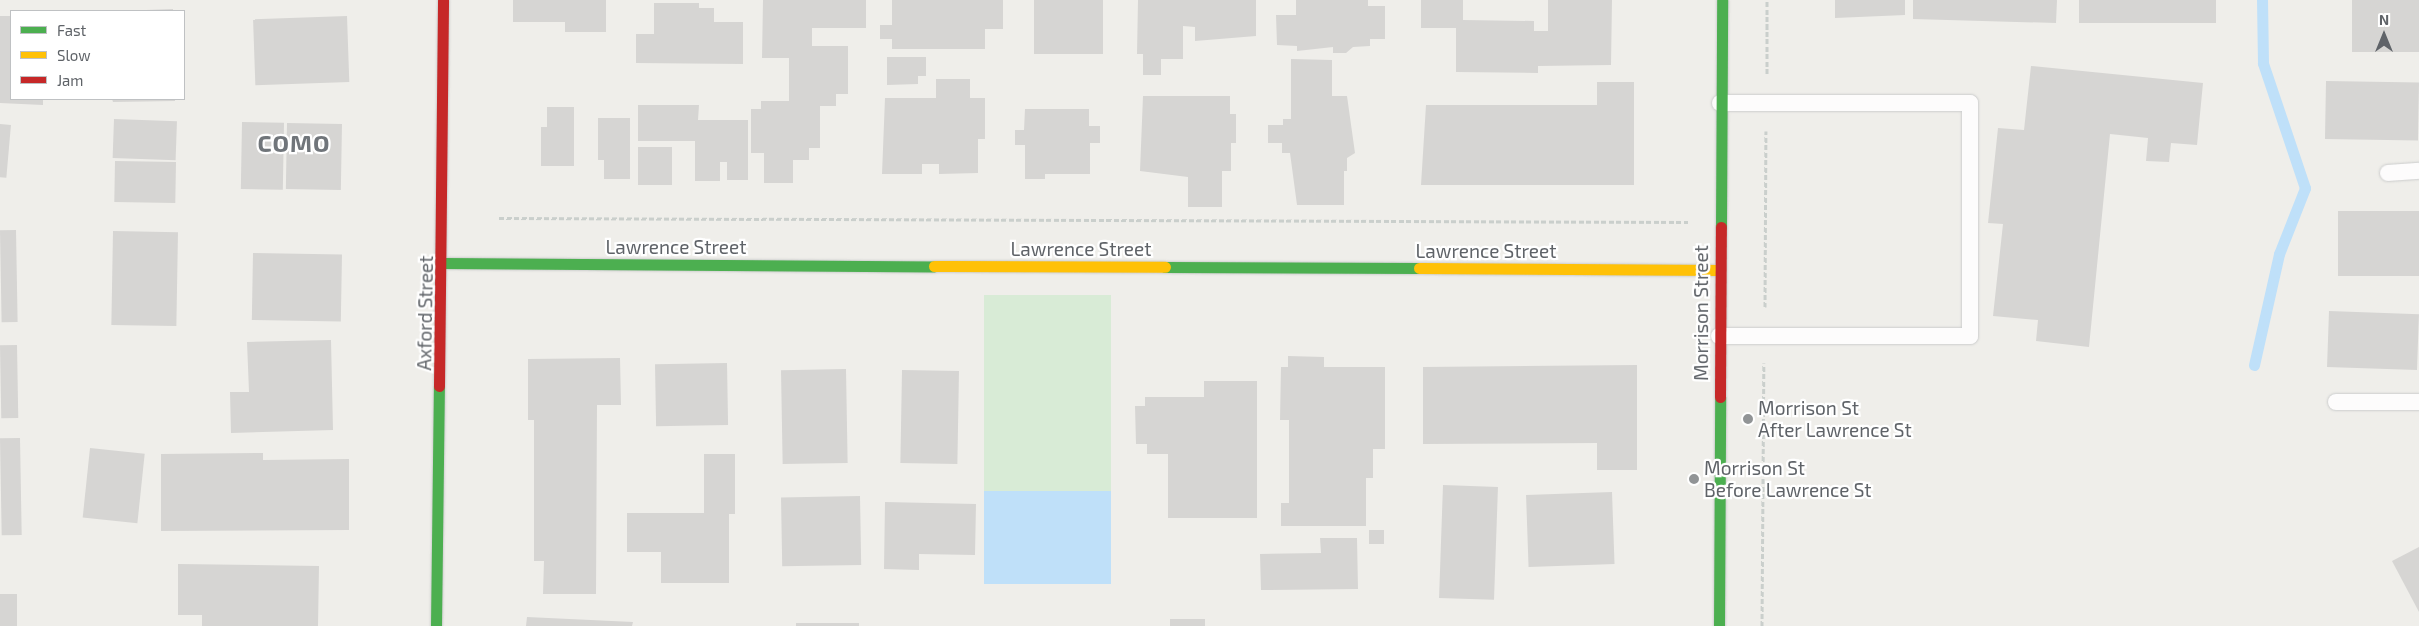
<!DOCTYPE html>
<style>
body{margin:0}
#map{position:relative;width:2419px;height:626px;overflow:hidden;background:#efeeea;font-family:"Exo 2",sans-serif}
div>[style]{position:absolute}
.green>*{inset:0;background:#d8ebd6;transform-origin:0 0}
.water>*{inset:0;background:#bfe0f9;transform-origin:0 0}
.stream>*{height:11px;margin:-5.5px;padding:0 5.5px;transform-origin:5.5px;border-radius:5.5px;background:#bfe0f9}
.building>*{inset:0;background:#d6d5d3;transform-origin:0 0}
.path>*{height:3px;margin-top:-1.5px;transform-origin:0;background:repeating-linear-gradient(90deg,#cacfcc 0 5px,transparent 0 7.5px)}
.roads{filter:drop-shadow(0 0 1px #cbcccc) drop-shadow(0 0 1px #cbcccc)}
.lane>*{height:16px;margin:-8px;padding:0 8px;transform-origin:8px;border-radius:8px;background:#fdfcfc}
.fast>*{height:11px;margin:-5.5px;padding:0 5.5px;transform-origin:5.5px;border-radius:5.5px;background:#4caf50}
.slow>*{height:11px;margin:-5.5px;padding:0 5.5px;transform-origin:5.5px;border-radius:5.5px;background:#ffc107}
.jam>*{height:11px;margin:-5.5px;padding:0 5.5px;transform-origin:5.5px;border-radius:5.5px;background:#c62828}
.dots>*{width:14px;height:14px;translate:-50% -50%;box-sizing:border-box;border:2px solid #fff;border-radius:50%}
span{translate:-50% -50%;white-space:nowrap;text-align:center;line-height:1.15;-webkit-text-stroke:4.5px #fff;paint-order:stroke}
.street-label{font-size:19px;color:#5f6368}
.poi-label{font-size:19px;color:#5f6368}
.left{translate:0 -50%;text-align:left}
.district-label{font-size:24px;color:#70757a;font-weight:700;letter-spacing:1px}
.legend{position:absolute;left:10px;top:10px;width:175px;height:90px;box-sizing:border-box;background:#fff;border:1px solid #bfc1c3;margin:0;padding:6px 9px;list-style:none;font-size:15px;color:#5f6368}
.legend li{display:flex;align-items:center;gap:10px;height:25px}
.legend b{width:25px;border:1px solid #bfc1c3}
.north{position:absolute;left:2359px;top:10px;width:50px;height:50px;-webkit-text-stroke:4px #fff;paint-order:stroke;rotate:0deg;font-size:14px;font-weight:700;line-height:20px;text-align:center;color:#5f6368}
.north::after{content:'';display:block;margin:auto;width:18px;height:22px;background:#5f6368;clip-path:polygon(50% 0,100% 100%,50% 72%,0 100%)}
</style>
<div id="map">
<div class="green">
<i style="left:984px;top:295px;width:127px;height:196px"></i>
</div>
<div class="water">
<i style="left:984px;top:491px;width:127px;height:93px"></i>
</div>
<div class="stream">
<i style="left:2254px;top:365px;width:114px;rotate:-77.3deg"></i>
<i style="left:2279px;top:254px;width:71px;rotate:-68.5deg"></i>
<i style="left:2305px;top:188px;width:132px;rotate:-108.6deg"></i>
<i style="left:2263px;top:63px;width:63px;rotate:-90.9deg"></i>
</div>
<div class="building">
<i style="clip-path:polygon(513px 0,606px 0,606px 32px,565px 32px,565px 22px,513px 22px)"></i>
<i style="clip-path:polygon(763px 0,866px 0,866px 28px,812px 28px,812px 46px,848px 46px,848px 94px,836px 94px,836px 106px,820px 106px,820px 148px,809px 148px,809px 160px,793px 160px,793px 183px,764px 183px,764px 153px,751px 153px,751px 109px,761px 109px,761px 101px,789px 101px,789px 58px,762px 58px)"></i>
<i style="clip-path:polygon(892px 0,1003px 0,1003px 29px,985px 29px,985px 49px,892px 49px,892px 39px,880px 39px,880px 25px,892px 25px)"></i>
<i style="left:1034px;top:0;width:69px;height:54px"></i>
<i style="clip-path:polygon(1138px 0,1256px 0,1256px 36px,1195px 41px,1195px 27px,1183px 26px,1183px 59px,1161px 59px,1161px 75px,1143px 75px,1143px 54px,1137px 54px)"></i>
<i style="clip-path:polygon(1296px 0,1368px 0,1368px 6px,1385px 6px,1385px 39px,1370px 39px,1370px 46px,1353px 47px,1346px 53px,1333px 53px,1333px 47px,1297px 51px,1297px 46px,1277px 45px,1276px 15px,1296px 15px)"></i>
<i style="clip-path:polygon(1421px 0,1463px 0,1463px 20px,1534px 21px,1534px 31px,1548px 31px,1548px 0,1612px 0,1611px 65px,1538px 66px,1538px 73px,1456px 72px,1456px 28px,1421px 28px)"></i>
<i style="clip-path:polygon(1835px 0,1905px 0,1905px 15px,1835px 18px)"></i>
<i style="clip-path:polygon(1913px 0,2057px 0,2056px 23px,1913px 19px)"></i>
<i style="left:2079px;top:0;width:137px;height:23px"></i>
<i style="left:2352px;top:0;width:67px;height:52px"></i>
<i style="clip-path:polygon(654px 3px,699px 3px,699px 8px,714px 8px,714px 22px,743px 22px,743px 64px,636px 63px,636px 34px,654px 34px)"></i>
<i style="clip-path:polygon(173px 9px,173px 11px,146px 11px,146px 10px)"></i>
<i style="clip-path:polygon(0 16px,10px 16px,11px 99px,43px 99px,43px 105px,0 103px)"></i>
<i style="left:347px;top:16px;width:66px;height:94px;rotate:88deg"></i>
<i style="clip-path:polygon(887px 57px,926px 57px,926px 76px,918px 76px,918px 84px,887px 85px)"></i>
<i style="clip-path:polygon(1291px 59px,1332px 60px,1332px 96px,1347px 96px,1355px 153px,1347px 158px,1347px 171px,1344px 171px,1344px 205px,1297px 205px,1290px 153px,1282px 153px,1282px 143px,1268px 143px,1268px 125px,1283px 125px,1283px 119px,1291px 119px)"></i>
<i style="clip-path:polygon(2031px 66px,2203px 83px,2197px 145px,2171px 143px,2169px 162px,2146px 161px,2148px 138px,2110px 134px,2089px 347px,2036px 341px,2038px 320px,1993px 316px,2003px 224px,1988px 223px,1998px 128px,2024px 130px)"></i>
<i style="clip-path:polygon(936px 79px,970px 79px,970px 98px,985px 98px,985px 139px,978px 139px,978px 173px,939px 174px,939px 164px,922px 164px,922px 174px,882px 174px,885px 98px,936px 98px)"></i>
<i style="left:2326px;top:81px;width:93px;height:58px;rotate:1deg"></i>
<i style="clip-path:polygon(1597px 82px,1634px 82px,1634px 185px,1421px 185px,1426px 105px,1597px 105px)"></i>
<i style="clip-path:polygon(1143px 96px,1230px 96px,1230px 114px,1236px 114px,1236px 143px,1231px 143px,1231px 171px,1222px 171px,1222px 207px,1188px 207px,1188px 177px,1140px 171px)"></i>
<i style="clip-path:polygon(112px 99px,175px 99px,175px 101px,113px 102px)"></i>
<i style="clip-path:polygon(638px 105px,699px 105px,698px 120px,748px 120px,748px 180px,727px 180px,727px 162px,720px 162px,720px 181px,695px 181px,695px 141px,638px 141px)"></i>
<i style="clip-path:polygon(547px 107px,574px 107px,574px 166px,541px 166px,541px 127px,547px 127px)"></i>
<i style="clip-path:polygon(1025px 109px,1089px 109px,1089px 126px,1100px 126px,1100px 143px,1090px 143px,1090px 174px,1045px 174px,1045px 179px,1025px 179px,1025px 145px,1015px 145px,1015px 130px,1024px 130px)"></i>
<i style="clip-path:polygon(598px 118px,630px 118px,630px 179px,604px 179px,604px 160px,598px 160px)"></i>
<i style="left:114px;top:119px;width:63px;height:39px;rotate:2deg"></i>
<i style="left:242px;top:122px;width:42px;height:67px;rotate:1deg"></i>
<i style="left:287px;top:123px;width:55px;height:66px;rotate:1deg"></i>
<i style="left:0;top:124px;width:11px;height:53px;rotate:5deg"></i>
<i style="left:638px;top:147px;width:34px;height:38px"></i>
<i style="left:115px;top:161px;width:61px;height:41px;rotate:1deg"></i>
<i style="left:2338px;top:211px;width:81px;height:65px"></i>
<i style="left:16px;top:230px;width:92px;height:16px;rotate:89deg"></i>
<i style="left:113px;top:231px;width:65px;height:94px;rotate:1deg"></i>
<i style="left:253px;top:253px;width:89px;height:67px;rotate:1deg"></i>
<i style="left:2329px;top:311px;width:90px;height:56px;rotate:2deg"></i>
<i style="clip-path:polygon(331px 340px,333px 430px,231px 433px,230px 392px,249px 392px,247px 342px)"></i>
<i style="left:17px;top:345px;width:73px;height:17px;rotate:89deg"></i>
<i style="clip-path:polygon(1288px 356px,1324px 357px,1324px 367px,1385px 367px,1385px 449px,1373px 449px,1373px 478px,1366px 478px,1366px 526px,1281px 526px,1281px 503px,1289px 503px,1289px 420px,1280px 420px,1281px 367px,1288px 367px)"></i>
<i style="clip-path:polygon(620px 358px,621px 405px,597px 405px,596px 594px,543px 594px,544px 561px,534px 561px,534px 420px,528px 420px,528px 359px)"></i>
<i style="left:727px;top:363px;width:62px;height:72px;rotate:89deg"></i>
<i style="clip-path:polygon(1637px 365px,1637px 470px,1597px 470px,1597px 443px,1423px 444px,1423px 367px)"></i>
<i style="left:846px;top:369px;width:94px;height:65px;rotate:89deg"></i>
<i style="left:902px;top:370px;width:57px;height:93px;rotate:1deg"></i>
<i style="clip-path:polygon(1204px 381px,1257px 381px,1257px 518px,1168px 518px,1168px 454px,1147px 454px,1147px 444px,1136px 444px,1135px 406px,1145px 406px,1145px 397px,1204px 397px)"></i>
<i style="left:20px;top:438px;width:97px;height:20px;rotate:89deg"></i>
<i style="left:90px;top:448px;width:55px;height:70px;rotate:6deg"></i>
<i style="clip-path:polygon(263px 453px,263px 460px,349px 459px,349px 530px,161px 531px,161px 454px)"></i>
<i style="clip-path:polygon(704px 454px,735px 454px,735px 514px,729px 514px,729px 583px,661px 583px,661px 552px,627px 552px,627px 513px,704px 513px)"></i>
<i style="left:1443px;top:485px;width:55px;height:113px;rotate:2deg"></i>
<i style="left:1612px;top:492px;width:72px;height:86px;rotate:88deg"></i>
<i style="left:860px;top:496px;width:69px;height:79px;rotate:89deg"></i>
<i style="clip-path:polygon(885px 502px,976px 504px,975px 555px,919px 554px,919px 570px,884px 569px)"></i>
<i style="left:1369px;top:530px;width:15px;height:14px"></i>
<i style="clip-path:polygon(1320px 538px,1357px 538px,1358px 589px,1261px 590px,1260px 554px,1321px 553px)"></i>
<i style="clip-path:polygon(2419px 547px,2419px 612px,2392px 561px)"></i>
<i style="clip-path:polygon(178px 564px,319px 566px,318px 626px,202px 626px,202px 615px,178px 615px)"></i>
<i style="left:17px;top:594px;width:32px;height:17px;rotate:90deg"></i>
<i style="clip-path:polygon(527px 617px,633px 622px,632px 626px,526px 626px)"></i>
<i style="left:1170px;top:619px;width:35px;height:7px"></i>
<i style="left:796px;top:623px;width:63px;height:3px"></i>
</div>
<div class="path">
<i style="left:1767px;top:74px;width:74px;rotate:-90deg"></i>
<i style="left:499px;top:218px;width:1189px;rotate:0.19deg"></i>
<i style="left:1765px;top:307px;width:176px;rotate:-89.7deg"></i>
<i style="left:1762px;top:626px;width:263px;rotate:-89.6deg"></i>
</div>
<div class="roads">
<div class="lane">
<i style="left:2388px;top:173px;width:31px;rotate:-4deg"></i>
<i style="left:1719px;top:336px;width:251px"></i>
<i style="left:1970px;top:336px;width:233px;rotate:-90deg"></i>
<i style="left:1970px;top:103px;width:250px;rotate:180deg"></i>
<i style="left:2336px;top:402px;width:83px"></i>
</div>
<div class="fast">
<i style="left:1721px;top:227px;width:227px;rotate:-89.7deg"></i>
<i style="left:443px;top:263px;width:491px;rotate:0.4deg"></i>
<i style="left:1165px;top:267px;width:254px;rotate:0.2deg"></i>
<i style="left:436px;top:626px;width:240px;rotate:-89.3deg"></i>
<i style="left:1719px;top:626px;width:229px;rotate:-89.7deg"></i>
</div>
<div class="slow">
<i style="left:934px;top:266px;width:231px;rotate:0.2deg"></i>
<i style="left:1419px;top:268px;width:300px;rotate:0.4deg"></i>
</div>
<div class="jam">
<i style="left:439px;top:386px;width:386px;rotate:-89.4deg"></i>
<i style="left:1720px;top:397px;width:170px;rotate:-89.7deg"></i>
</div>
</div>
<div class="dots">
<i style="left:1748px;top:419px;background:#919496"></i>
<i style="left:1694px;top:479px;background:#919496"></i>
</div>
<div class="street-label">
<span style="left:676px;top:247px">Lawrence Street</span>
<span style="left:1081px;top:249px">Lawrence Street</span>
<span style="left:1486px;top:251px">Lawrence Street</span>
<span style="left:425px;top:313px;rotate:-89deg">Axford Street</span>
<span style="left:1701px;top:313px;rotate:-90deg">Morrison Street</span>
</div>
<div class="poi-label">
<span class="left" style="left:1758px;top:419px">Morrison St<br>After Lawrence St</span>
<span class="left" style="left:1704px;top:479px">Morrison St<br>Before Lawrence St</span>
</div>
<div class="district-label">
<span style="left:294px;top:143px">COMO</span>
</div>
<ul class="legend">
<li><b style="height:6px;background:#4caf50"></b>Fast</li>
<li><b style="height:6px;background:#ffc107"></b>Slow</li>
<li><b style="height:6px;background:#c62828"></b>Jam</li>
</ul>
<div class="north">N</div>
</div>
